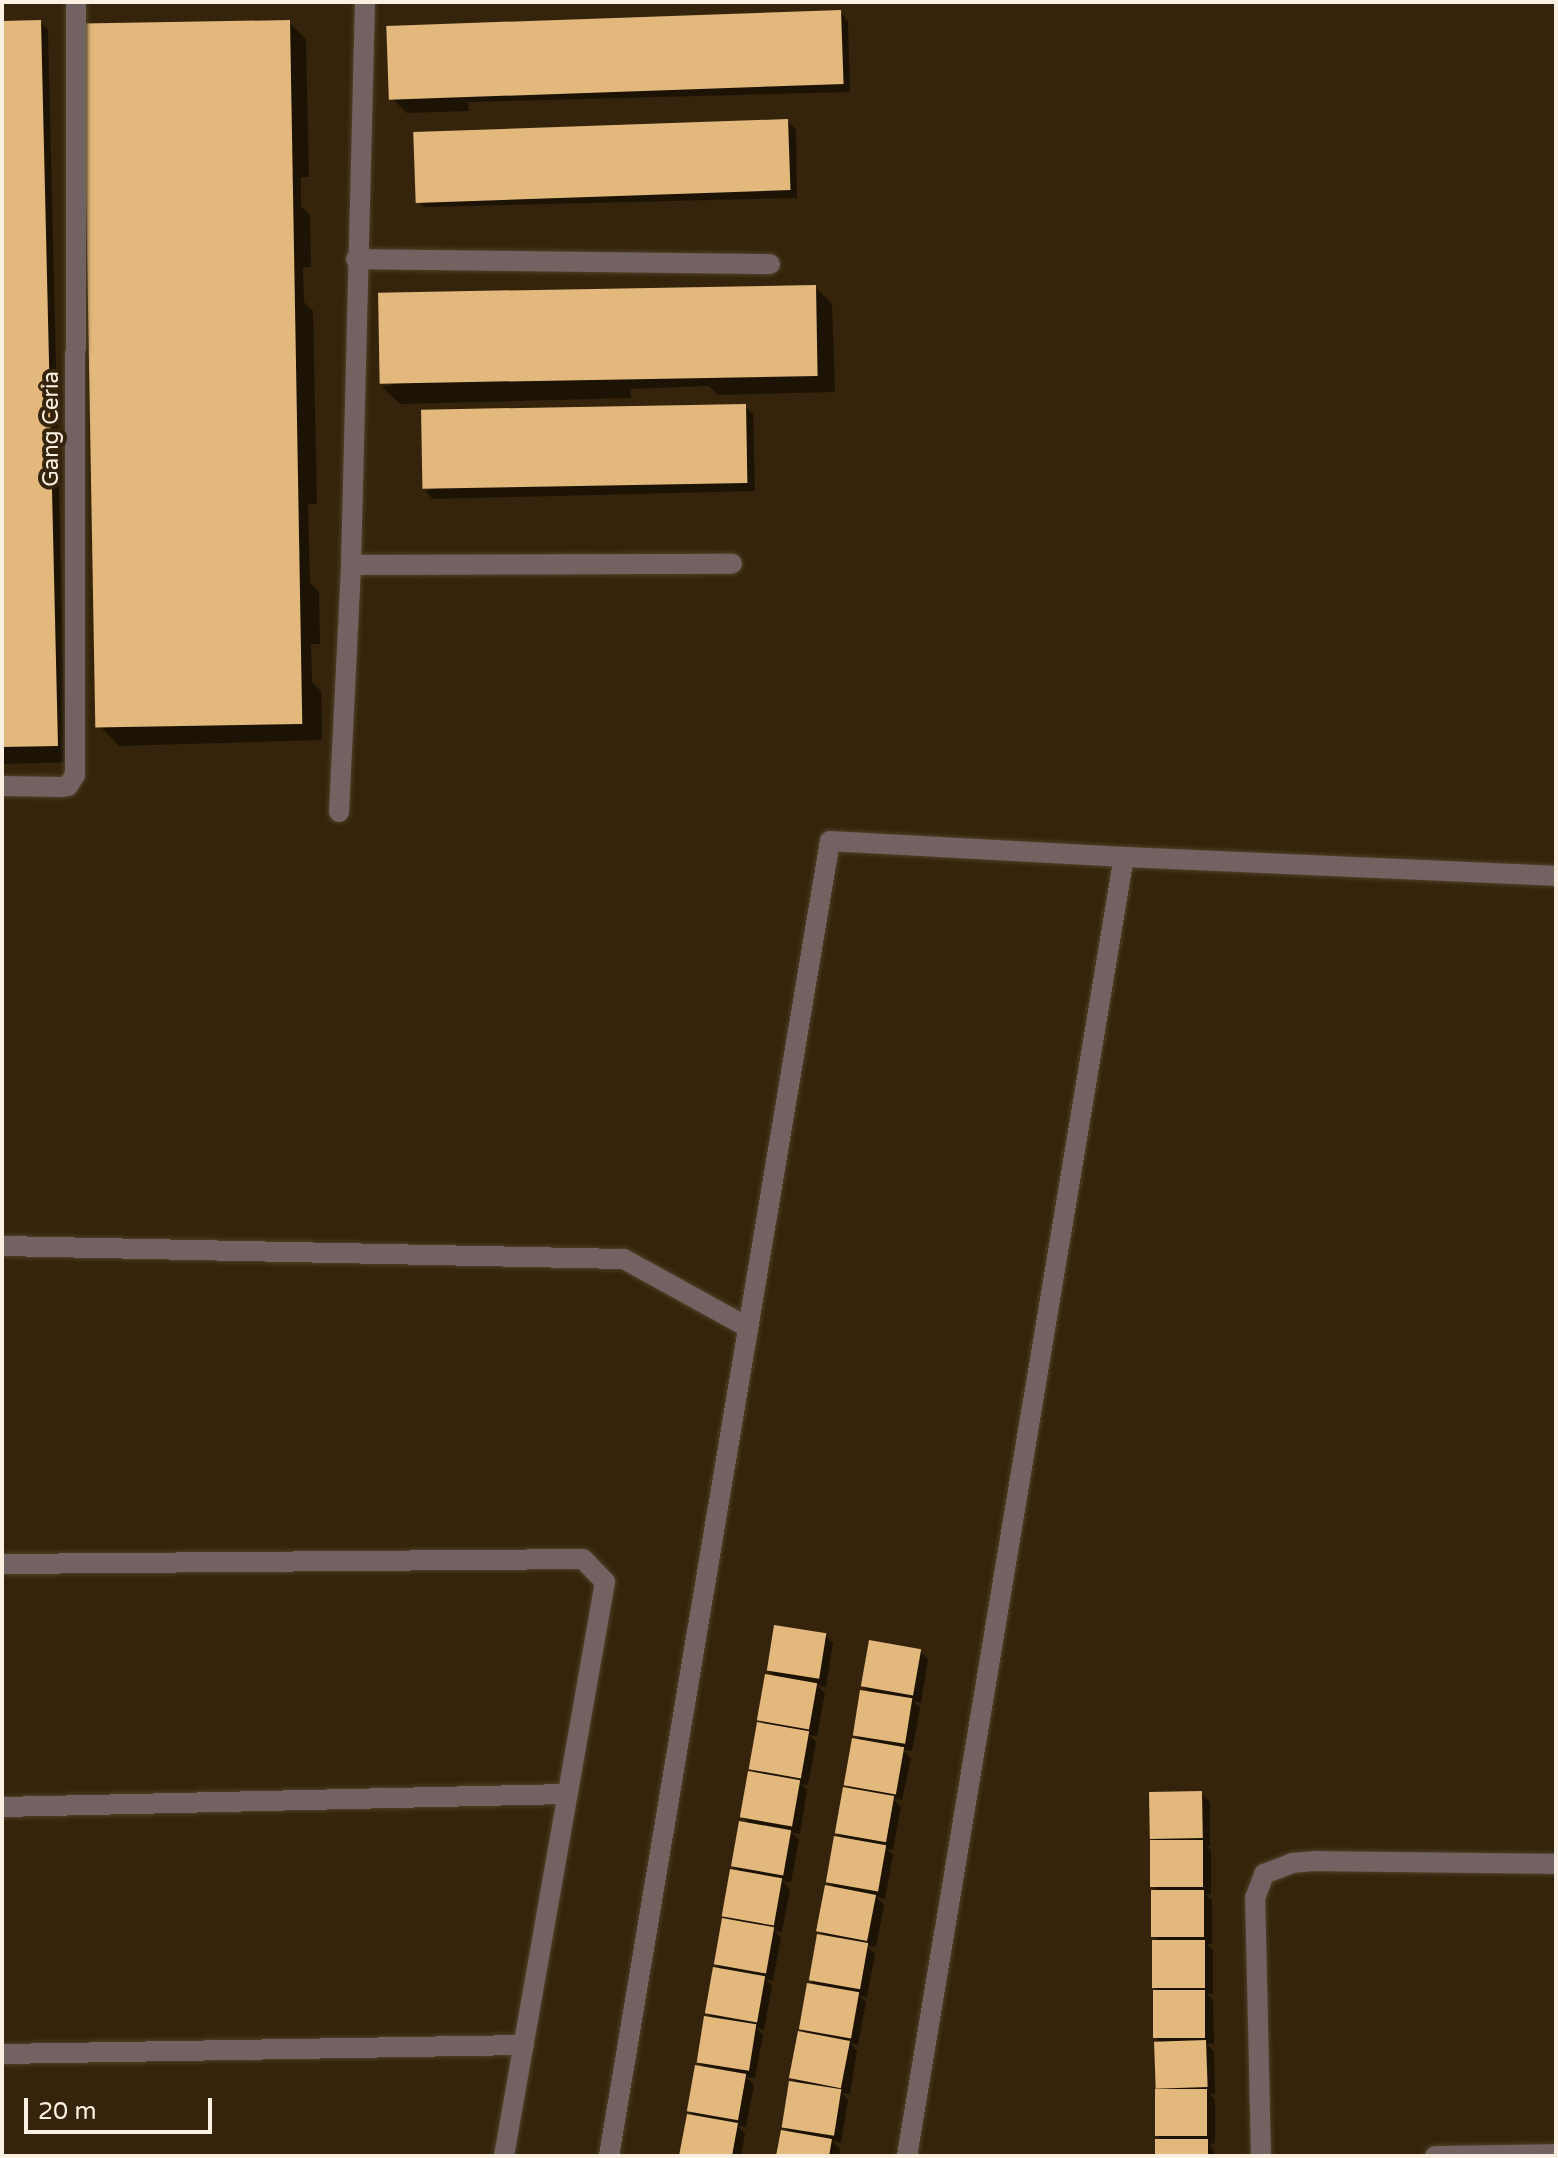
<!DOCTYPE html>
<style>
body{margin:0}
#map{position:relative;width:1558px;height:2158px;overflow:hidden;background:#35240b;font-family:"Varela Round",sans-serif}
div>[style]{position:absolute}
.shadow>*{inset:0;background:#0007}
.building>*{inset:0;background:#e2b87d;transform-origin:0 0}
.roads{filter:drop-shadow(0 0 2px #514129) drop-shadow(0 0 2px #514129)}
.minor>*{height:20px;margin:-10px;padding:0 10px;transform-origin:10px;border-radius:10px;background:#726261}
span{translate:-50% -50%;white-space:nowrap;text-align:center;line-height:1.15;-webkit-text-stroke:8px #35240b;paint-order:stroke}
.street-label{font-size:22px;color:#fbf0e1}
.frame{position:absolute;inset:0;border:4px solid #fbf0e1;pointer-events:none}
.scale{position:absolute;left:24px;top:2098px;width:188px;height:36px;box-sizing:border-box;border:4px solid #fbf0e1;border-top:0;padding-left:10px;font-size:24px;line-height:28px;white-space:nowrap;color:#fbf0e1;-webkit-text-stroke:6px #35240b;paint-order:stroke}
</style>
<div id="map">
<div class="shadow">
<i style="clip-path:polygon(840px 12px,848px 21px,850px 92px,468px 102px,469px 111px,407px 113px,390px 96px)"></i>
<i style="clip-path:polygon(40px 22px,48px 30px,64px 700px,73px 709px,74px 762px,2px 764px,2px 23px)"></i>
<i style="clip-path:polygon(289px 22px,306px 39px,309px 177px,301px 177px,301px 206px,310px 215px,311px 267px,303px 267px,304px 302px,313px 311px,317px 504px,308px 504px,310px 583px,319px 592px,320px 644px,311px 644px,312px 682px,321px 691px,322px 740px,119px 746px,102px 728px)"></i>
<i style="clip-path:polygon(788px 121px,796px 130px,797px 198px,424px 207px,416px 199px)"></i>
<i style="clip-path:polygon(815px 287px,832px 304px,835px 392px,718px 395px,709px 386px,630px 389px,631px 398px,400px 404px,382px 387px)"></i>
<i style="clip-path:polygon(745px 406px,753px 414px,755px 491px,433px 499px,425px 491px)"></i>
<i style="clip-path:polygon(825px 1635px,833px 1643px,826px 1687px,817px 1685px,825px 1693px,817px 1736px,809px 1735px,816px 1742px,808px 1785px,801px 1784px,807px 1790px,800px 1834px,791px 1832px,799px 1840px,791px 1882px,782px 1881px,790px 1889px,782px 1932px,774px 1931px,781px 1937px,773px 1981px,766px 1979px,772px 1986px,764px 2030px,757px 2028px,763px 2035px,755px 2078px,746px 2077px,754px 2085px,746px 2127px,737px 2126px,745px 2133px,741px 2156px,681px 2156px,696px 2117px,689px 2111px,706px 2069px,698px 2061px,714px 2020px,707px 2012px,722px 1970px,716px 1964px,731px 1922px,724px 1915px,741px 1873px,733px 1865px,750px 1824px,742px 1817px,757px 1775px,751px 1768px,766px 1726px,759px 1719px,776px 1677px,768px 1670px)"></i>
<i style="clip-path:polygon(920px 1651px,928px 1659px,921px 1703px,913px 1701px,920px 1708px,912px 1751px,903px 1750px,911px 1758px,902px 1800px,893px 1799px,901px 1807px,893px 1850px,887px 1849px,893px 1855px,885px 1899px,876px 1897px,884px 1905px,876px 1947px,867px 1946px,875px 1954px,867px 1997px,859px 1996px,866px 2002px,858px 2045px,850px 2043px,857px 2051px,850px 2094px,842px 2093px,848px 2100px,841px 2143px,832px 2141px,840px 2149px,839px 2156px,778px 2156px,791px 2134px,783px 2126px,799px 2085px,792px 2077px,807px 2035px,801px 2029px,818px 1987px,810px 1980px,827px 1938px,819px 1930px,836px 1889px,828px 1881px,843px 1839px,837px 1833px,852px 1791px,846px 1784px,862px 1742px,854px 1734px,870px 1693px,863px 1686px)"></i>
<i style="clip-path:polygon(1201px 1793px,1210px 1802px,1210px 1846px,1206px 1846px,1211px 1850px,1211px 1894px,1206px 1895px,1212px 1900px,1212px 1944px,1207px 1944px,1213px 1950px,1213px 1994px,1207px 1994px,1213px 2000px,1214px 2044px,1207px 2044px,1214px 2051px,1215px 2094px,1210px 2094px,1215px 2100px,1215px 2143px,1210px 2144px,1216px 2156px,1158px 2156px,1163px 2141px,1158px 2136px,1162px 2092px,1157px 2087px,1161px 2043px,1156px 2037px,1159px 1992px,1155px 1987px,1159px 1893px,1154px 1887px,1158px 1843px,1153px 1838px)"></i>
</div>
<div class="building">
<i style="left:841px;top:10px;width:74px;height:455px;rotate:88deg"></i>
<i style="clip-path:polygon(41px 20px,58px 746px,2px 747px,2px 21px)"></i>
<i style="left:290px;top:20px;width:704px;height:207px;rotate:89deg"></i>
<i style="left:788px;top:119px;width:71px;height:375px;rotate:88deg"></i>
<i style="left:816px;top:285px;width:91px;height:438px;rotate:89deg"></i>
<i style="left:746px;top:404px;width:79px;height:325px;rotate:89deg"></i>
<i style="left:774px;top:1625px;width:53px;height:46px;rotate:9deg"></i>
<i style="left:869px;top:1640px;width:53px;height:47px;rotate:10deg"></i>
<i style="left:765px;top:1674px;width:53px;height:47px;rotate:10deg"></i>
<i style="left:860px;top:1690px;width:53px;height:46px;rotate:9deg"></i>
<i style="left:757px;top:1722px;width:53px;height:48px;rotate:10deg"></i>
<i style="left:852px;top:1738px;width:53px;height:48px;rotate:10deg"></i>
<i style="left:748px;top:1771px;width:53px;height:47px;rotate:10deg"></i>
<i style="left:843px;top:1787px;width:52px;height:47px;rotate:10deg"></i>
<i style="left:1202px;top:1791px;width:47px;height:53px;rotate:89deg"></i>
<i style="left:739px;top:1821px;width:53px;height:46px;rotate:10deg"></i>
<i style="left:834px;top:1836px;width:53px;height:47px;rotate:10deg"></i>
<i style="left:1203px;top:1840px;width:47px;height:53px;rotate:90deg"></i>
<i style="left:730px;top:1869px;width:53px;height:48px;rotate:10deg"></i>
<i style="left:825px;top:1885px;width:52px;height:47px;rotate:11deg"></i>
<i style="left:1204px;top:1890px;width:47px;height:53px;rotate:90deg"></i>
<i style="left:722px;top:1918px;width:53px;height:47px;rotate:10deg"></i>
<i style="left:817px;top:1934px;width:52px;height:47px;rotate:10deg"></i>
<i style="left:1152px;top:1940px;width:53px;height:48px"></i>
<i style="left:713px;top:1967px;width:53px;height:47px;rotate:10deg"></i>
<i style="left:807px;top:1983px;width:53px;height:47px;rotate:10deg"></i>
<i style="left:1153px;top:1990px;width:52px;height:48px"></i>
<i style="left:704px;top:2016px;width:53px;height:47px;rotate:9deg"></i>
<i style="left:798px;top:2031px;width:53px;height:48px;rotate:11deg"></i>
<i style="left:1206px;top:2040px;width:47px;height:52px;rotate:88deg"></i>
<i style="left:695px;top:2065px;width:52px;height:47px;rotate:10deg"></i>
<i style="left:789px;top:2081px;width:53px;height:47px;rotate:9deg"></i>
<i style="left:1207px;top:2089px;width:47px;height:52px;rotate:90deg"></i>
<i style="clip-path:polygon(687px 2114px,738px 2123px,732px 2156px,679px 2156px)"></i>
<i style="clip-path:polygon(781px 2130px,832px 2139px,829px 2156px,776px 2156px)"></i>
<i style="left:1208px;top:2139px;width:17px;height:53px;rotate:90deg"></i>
</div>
<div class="roads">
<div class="minor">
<i style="left:356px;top:259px;width:414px;rotate:0.7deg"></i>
<i style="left:351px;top:565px;width:381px;rotate:-0.2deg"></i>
<i style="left:2px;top:786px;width:59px;rotate:1deg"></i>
<i style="left:61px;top:787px;width:7px;rotate:-8deg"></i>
<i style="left:68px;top:786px;width:13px;rotate:-58deg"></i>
<i style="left:75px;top:775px;width:773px;rotate:-89.93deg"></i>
<i style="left:339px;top:812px;width:247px;rotate:-87.2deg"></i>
<i style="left:351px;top:565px;width:563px;rotate:-88.58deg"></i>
<i style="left:2px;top:1246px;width:622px;rotate:1.2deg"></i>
<i style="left:624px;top:1259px;width:141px;rotate:28.9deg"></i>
<i style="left:2px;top:1564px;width:581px;rotate:-0.49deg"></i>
<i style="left:583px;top:1559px;width:32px;rotate:46deg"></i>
<i style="left:605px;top:1582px;width:583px;rotate:99.98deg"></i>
<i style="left:2px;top:1807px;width:566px;rotate:-1.32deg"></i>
<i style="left:2px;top:2054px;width:522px;rotate:-0.99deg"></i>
<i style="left:609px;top:2156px;width:1333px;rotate:-80.46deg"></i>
<i style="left:830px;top:841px;width:294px;rotate:3.1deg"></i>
<i style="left:907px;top:2156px;width:1317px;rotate:-80.52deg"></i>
<i style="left:1124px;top:857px;width:432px;rotate:2.5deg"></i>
<i style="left:1261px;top:2156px;width:258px;rotate:-91.3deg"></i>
<i style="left:1255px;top:1898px;width:26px;rotate:-69deg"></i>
<i style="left:1264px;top:1874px;width:30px;rotate:-21deg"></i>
<i style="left:1292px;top:1863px;width:24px;rotate:-5deg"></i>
<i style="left:1316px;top:1861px;width:240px;rotate:0.7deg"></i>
<i style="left:1435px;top:2156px;width:121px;rotate:-0.9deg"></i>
</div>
</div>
<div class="street-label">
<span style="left:52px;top:429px;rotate:-90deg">Gang Ceria</span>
</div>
<div class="frame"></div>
<div class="scale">20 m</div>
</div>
